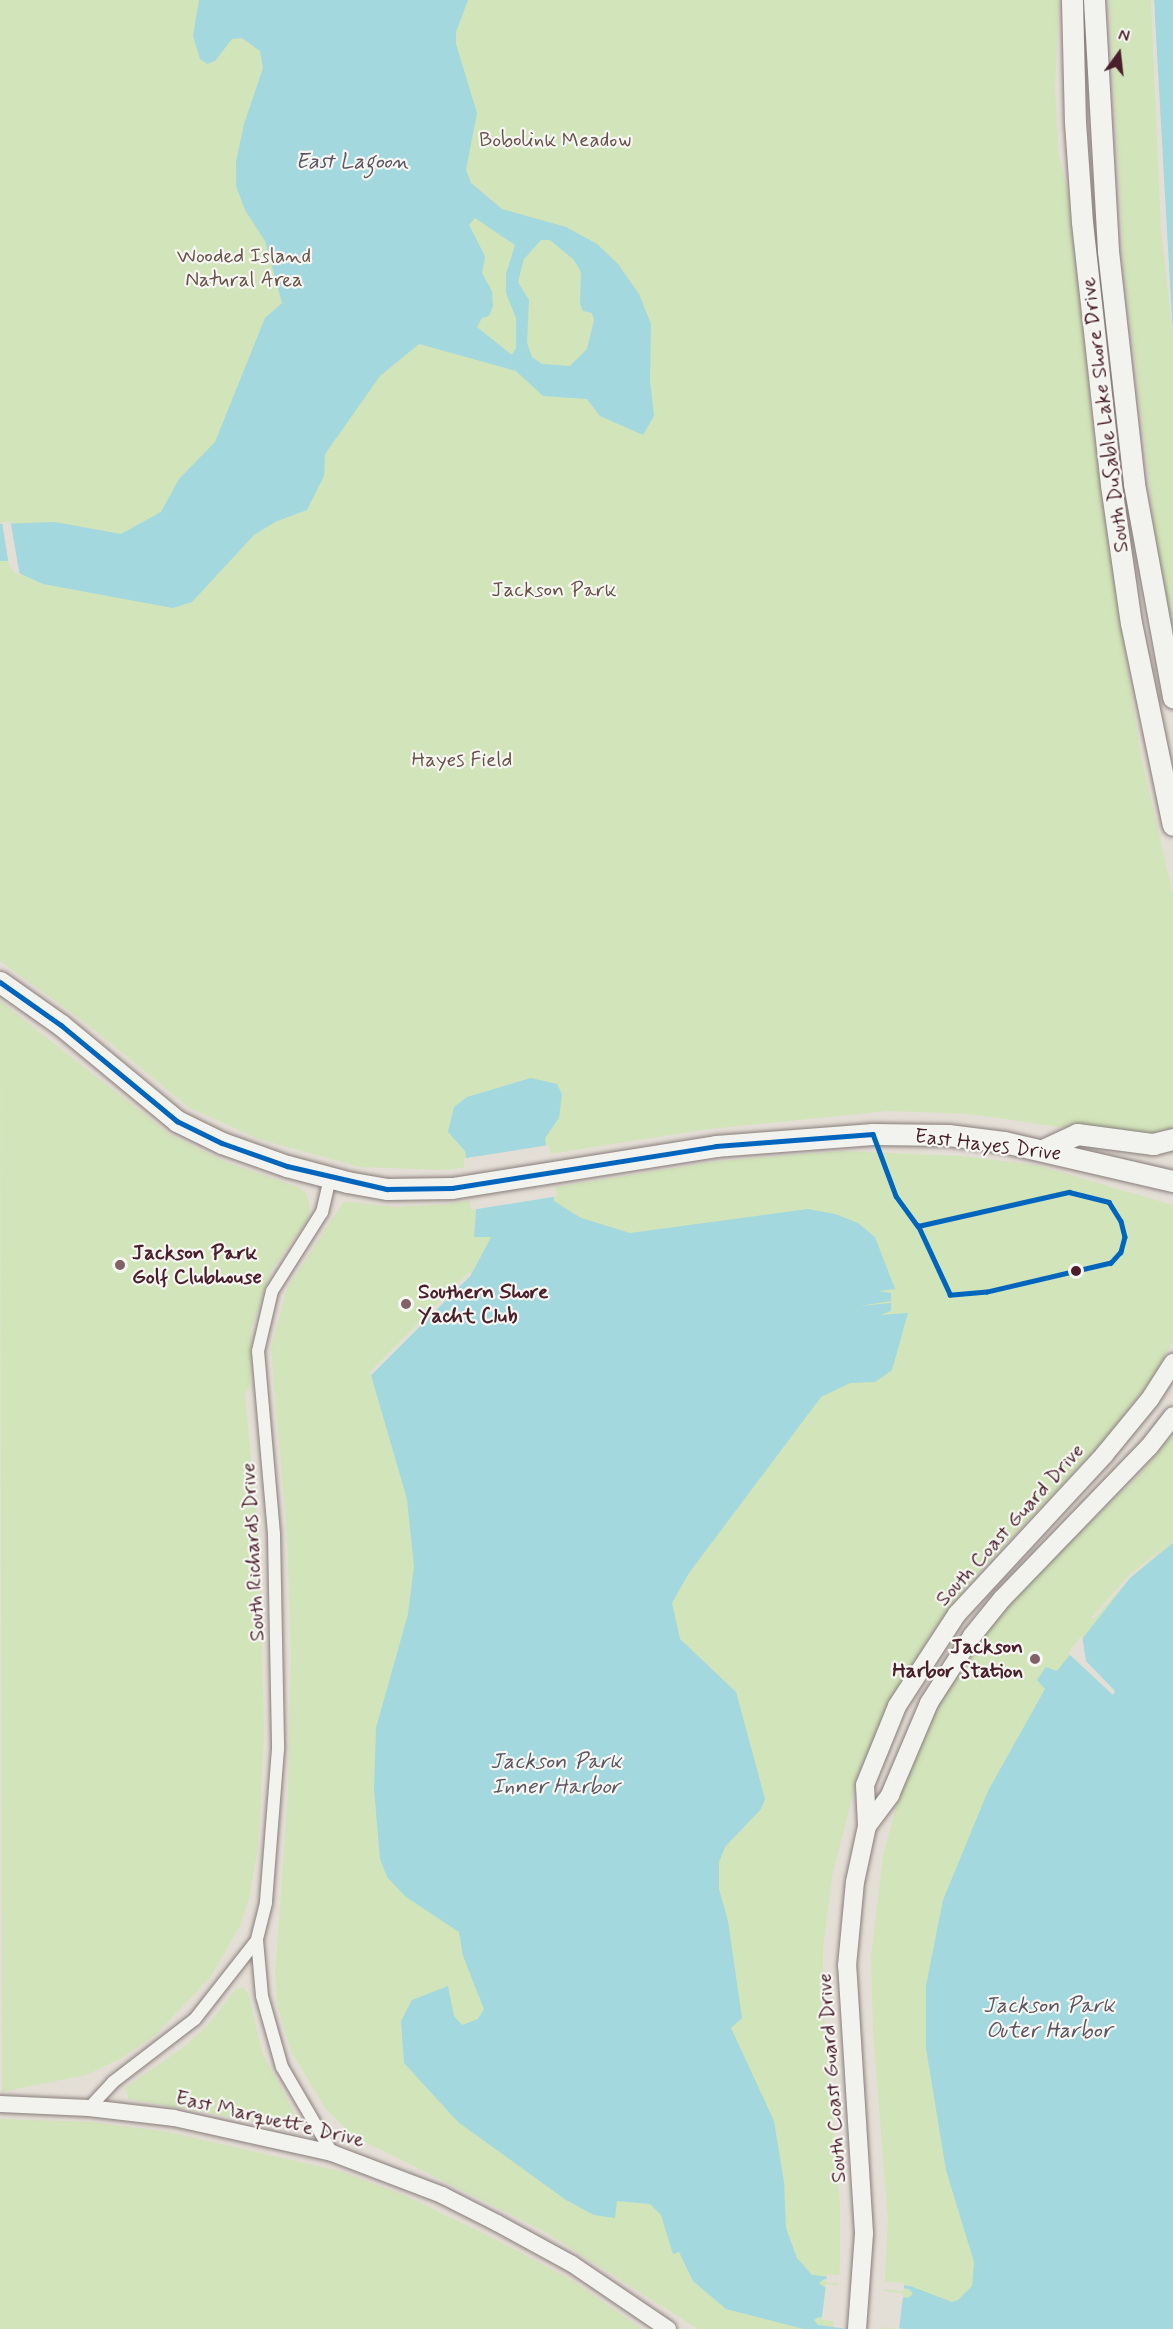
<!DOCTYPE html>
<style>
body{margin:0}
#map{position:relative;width:1173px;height:2329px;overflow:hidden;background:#e4dfd6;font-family:Mynerve,sans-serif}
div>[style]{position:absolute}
.green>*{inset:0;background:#d2e4ba}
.water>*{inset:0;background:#a2d8de}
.pier>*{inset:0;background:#e4dfd6;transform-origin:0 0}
.roads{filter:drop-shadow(0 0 2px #887d7b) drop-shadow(0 0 2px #887d7b)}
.street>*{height:12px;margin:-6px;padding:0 6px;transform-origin:6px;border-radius:6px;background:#f2f2ef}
.secondary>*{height:16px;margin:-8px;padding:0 8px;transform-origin:8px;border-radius:8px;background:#f2f2ef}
.primary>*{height:18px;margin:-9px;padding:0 9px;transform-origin:9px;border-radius:9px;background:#f2f2ef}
.highway>*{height:21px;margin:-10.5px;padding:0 10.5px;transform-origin:10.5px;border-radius:10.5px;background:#f2f2ef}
.bus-1>*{height:4.5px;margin:-2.25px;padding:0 2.25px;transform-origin:2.25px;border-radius:2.25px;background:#0065bd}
.dots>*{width:16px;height:16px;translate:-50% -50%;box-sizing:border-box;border:3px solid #f6f6f2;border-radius:50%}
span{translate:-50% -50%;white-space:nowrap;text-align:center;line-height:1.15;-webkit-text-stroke:4.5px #f6f6f2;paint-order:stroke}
.park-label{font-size:21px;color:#685249}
.street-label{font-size:21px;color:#4a1f2b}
.poi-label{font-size:21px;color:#4a1f2b;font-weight:700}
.left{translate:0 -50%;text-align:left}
.right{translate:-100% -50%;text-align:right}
.water-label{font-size:22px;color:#5c5662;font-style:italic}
.north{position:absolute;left:1089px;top:24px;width:60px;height:60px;-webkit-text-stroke:4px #f6f6f2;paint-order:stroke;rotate:15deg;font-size:16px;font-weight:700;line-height:24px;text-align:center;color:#4a1f2b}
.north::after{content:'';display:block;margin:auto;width:21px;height:27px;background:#4a1f2b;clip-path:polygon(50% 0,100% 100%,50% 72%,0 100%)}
</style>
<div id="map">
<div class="green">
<i style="clip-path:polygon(0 0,1059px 0,1055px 91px,1059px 156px,1067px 189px,1097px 459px,1141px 758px,1173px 894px,1173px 1135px,1074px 1129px,970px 1114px,888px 1111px,709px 1129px,448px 1170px,360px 1167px,259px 1139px,190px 1108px,86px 1023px,0 961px)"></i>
<i style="clip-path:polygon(1109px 0,1154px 0,1173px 333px,1173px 639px,1156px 540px,1124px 265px)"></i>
<i style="clip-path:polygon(0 1001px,169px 1134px,223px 1161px,298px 1187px,307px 1194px,310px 1209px,307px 1220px,271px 1271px,251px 1330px,250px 1385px,245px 1394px,260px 1553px,264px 1738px,258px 1847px,249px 1899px,240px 1926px,210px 1978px,155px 2035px,120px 2059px,86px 2075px,2px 2092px)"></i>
<i style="clip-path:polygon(843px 1151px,961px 1156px,1036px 1165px,1173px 1205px,1173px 1341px,1150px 1381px,1105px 1439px,974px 1578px,934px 1629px,891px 1699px,858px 1775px,833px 1872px,823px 1947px,823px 2002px,840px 2205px,840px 2266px,833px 2329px,698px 2329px,544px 2231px,353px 2136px,326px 2109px,292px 2053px,278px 2008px,275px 1975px,288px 1794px,291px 1658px,287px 1532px,271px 1348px,287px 1289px,344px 1201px,396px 1207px,448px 1204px,720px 1161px)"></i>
<i style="clip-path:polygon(1173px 1435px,1173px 2329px,882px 2329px,888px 2220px,873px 2032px,871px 1957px,883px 1856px,903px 1781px,942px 1697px,981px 1638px,1023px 1588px,1139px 1475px)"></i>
<i style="clip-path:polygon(243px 1987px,248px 1993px,263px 2055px,295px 2114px,292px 2128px,129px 2099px,125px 2088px,185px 2046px,208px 2025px,235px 1990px)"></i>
<i style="clip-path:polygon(0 2119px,91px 2122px,168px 2132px,340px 2171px,406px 2196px,491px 2237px,573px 2281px,642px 2329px,0 2329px)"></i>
</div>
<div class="water">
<i style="clip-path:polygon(evenodd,199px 0,468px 0,456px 32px,456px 44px,477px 113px,466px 170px,471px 183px,502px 209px,566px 227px,597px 244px,618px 264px,639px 294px,651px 324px,650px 380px,654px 416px,643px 435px,600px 416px,587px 399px,543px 396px,516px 371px,419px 344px,380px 376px,325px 454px,324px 476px,307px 510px,275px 522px,254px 535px,192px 602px,173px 608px,43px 584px,19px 573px,8px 561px,0 561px,0 524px,55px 522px,121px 534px,161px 512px,179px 479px,215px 442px,265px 318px,282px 303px,265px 241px,245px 210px,236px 186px,236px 162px,244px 124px,263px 68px,260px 51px,242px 38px,232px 39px,215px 61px,207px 64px,200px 59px,193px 36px,199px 0,475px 218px,515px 245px,506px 274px,506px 293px,516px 318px,516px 348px,512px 355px,477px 327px,482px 318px,489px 316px,493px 306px,492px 291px,482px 273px,485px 256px,469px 225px,475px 218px,199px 0,541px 240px,550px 240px,574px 260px,581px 272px,580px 304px,583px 311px,592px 313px,594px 320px,587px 349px,570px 366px,542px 364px,532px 357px,527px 343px,529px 300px,518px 282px,524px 259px,541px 240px)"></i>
<i style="clip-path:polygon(1154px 0,1173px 0,1173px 333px,1164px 231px)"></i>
<i style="clip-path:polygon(evenodd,531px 1078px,557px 1084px,562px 1094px,559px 1118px,545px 1138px,554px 1201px,581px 1218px,630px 1233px,808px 1209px,835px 1214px,858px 1223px,875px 1237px,895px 1289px,879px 1291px,891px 1293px,891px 1301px,859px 1306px,891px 1303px,891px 1311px,880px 1315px,908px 1313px,892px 1370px,875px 1382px,850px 1383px,821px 1397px,689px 1573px,672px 1603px,680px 1639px,736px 1692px,765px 1799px,761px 1809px,725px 1847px,719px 1862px,719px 1889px,728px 1921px,742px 2018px,731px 2028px,774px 2121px,784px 2182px,786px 2228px,797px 2258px,812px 2275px,910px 2286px,952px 2302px,958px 2300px,972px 2286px,974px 2262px,946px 2170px,926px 2048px,926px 1986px,943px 1900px,988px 1791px,1045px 1689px,1037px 1680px,1046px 1667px,1057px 1671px,1130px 1578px,1173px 1543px,1173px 2329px,905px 2329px,819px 2317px,814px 2320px,818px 2325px,848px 2329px,804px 2329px,726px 2309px,693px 2281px,679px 2252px,673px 2254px,661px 2215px,650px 2204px,617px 2201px,615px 2218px,594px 2215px,566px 2200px,458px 2122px,404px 2063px,401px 2021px,412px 2000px,448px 1986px,454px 2016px,462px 2025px,478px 2019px,484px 2009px,463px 1956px,459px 1932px,406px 1897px,387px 1877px,380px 1859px,374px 1789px,376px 1728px,408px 1614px,414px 1566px,407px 1499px,371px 1375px,471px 1275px,491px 1237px,474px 1237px,476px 1211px,465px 1151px,448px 1132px,454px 1107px,467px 1097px,531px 1078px,824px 2279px,909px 2289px,913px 2294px,908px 2298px,824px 2287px,819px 2283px,824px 2279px)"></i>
</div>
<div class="pier">
<i style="clip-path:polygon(1151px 0,1154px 0,1173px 336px,1161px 231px)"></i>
<i style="clip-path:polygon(10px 521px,11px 524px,20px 577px,9px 566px,2px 522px)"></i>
<i style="left:549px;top:1145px;width:52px;height:87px;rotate:81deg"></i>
<i style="clip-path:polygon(469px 1272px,471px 1275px,371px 1375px,369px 1373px)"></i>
<i style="clip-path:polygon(1173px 1540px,1130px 1578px,1094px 1619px,1091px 1618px,1129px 1575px)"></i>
<i style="clip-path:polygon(1082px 1635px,1086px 1661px,1115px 1691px,1113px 1695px,1068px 1653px)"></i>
<i style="left:827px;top:2274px;width:78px;height:8px;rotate:7deg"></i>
<i style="left:826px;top:2284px;width:78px;height:36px;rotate:7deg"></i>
</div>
<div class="roads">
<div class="street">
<i style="left:330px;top:1178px;width:35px;rotate:103deg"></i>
<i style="left:322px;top:1212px;width:93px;rotate:122.3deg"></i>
<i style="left:272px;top:1291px;width:62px;rotate:103.1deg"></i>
<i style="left:258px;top:1351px;width:185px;rotate:85deg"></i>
<i style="left:274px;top:1535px;width:214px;rotate:88.9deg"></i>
<i style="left:278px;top:1749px;width:154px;rotate:94.5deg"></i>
<i style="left:266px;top:1903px;width:38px;rotate:104deg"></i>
<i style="left:257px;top:1940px;width:56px;rotate:84.9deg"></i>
<i style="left:262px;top:1996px;width:74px;rotate:74.3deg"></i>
<i style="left:282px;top:2067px;width:99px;rotate:59.8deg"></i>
<i style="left:89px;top:2108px;width:35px;rotate:-47deg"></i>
<i style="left:113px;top:2082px;width:103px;rotate:-37.5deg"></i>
<i style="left:195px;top:2019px;width:100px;rotate:-51.9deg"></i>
</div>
<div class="secondary">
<i style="left:0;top:2104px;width:89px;rotate:2.6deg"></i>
<i style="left:89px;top:2108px;width:86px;rotate:6.7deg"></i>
<i style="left:174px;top:2118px;width:162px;rotate:12.5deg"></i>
<i style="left:332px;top:2153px;width:118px;rotate:20.9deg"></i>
<i style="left:442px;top:2195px;width:62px;rotate:27deg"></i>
<i style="left:497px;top:2223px;width:85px;rotate:28.7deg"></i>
<i style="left:572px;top:2264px;width:116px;rotate:34.1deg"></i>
</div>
<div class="primary">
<i style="left:867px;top:1826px;width:39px;rotate:-53deg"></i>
<i style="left:890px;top:1795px;width:100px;rotate:-67deg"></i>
<i style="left:929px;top:1703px;width:80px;rotate:-57.3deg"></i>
<i style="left:972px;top:1636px;width:48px;rotate:-51deg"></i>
<i style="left:1002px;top:1599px;width:211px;rotate:-46deg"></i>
<i style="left:1149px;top:1447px;width:39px;rotate:-52deg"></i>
<i style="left:857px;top:2329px;width:96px;rotate:-85.8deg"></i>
<i style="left:864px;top:2233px;width:268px;rotate:-93.6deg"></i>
<i style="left:847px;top:1966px;width:84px;rotate:-84.6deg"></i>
<i style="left:855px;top:1882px;width:57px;rotate:-77.9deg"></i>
<i style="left:867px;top:1826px;width:41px;rotate:-92.8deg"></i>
<i style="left:865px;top:1785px;width:85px;rotate:-67.9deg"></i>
<i style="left:897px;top:1706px;width:110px;rotate:-56.9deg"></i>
<i style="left:957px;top:1614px;width:217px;rotate:-47.2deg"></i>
<i style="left:1104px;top:1455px;width:72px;rotate:-50.6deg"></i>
<i style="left:1150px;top:1399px;width:43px;rotate:-57.4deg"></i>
</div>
<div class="highway">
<i style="left:1072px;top:0;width:122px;rotate:88.6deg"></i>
<i style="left:1075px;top:122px;width:100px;rotate:86deg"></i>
<i style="left:1082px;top:222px;width:265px;rotate:83.7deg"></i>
<i style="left:1111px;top:485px;width:139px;rotate:81.8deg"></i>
<i style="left:1131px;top:623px;width:206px;rotate:78.3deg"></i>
<i style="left:1094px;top:0;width:251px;rotate:86.8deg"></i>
<i style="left:1108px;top:251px;width:234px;rotate:83.6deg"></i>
<i style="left:1134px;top:484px;width:217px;rotate:79.6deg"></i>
<i style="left:0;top:982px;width:75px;rotate:35.2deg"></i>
<i style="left:61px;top:1025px;width:151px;rotate:39.6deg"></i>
<i style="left:177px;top:1121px;width:50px;rotate:26.1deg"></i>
<i style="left:222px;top:1143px;width:69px;rotate:19.5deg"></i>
<i style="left:287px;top:1166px;width:62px;rotate:14.9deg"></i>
<i style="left:347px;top:1182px;width:41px;rotate:9.9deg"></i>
<i style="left:387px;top:1189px;width:65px;rotate:-0.9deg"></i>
<i style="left:452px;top:1188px;width:267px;rotate:-9deg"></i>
<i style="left:716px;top:1146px;width:157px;rotate:-4.4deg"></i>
<i style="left:873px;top:1134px;width:75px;rotate:0.8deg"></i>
<i style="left:948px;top:1135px;width:56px;rotate:7.1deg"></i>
<i style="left:1004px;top:1142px;width:173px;rotate:13deg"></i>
<i style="left:1045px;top:1149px;width:35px;rotate:-25deg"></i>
<i style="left:1077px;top:1134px;width:77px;rotate:7.5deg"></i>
<i style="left:1153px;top:1144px;width:21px;rotate:-14deg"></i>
</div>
</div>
<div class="bus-1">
<i style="left:0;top:982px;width:75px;rotate:35.2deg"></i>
<i style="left:61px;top:1025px;width:151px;rotate:39.6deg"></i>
<i style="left:177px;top:1121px;width:50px;rotate:26.1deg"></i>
<i style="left:222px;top:1143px;width:69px;rotate:19.5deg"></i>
<i style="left:287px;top:1166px;width:103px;rotate:13deg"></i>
<i style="left:387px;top:1189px;width:65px;rotate:-0.9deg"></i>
<i style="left:452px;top:1188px;width:267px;rotate:-9deg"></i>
<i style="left:716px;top:1146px;width:157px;rotate:-4.4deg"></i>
<i style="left:873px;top:1134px;width:66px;rotate:69.6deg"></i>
<i style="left:896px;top:1196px;width:37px;rotate:54deg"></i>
<i style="left:1069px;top:1192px;width:41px;rotate:14deg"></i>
<i style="left:1109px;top:1202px;width:22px;rotate:58deg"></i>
<i style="left:1121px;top:1221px;width:16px;rotate:76deg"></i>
<i style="left:1125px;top:1237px;width:16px;rotate:105deg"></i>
<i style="left:1121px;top:1252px;width:15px;rotate:132deg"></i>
<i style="left:1111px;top:1263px;width:127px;rotate:166.8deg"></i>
<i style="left:987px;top:1292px;width:37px;rotate:175deg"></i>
<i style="left:950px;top:1295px;width:76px;rotate:-114.9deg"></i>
<i style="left:918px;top:1226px;width:155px;rotate:-12.7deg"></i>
</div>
<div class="dots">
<i style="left:120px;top:1265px;background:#806267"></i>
<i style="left:1076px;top:1271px;background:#4a1f2b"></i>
<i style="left:406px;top:1304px;background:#806267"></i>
<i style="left:1035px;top:1659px;background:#806267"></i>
</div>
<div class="park-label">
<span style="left:555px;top:140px">Bobolink Meadow</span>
<span style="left:244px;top:268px">Wooded Island<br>Natural Area</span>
<span style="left:554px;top:590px">Jackson Park</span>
<span style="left:462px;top:760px">Hayes Field</span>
</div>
<div class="street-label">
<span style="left:1105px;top:415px;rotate:-97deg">South DuSable Lake Shore Drive</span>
<span style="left:988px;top:1145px;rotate:7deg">East Hayes Drive</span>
<span style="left:1010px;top:1525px;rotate:-48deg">South Coast Guard Drive</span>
<span style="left:253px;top:1552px;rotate:-93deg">South Richards Drive</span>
<span style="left:832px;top:2078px;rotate:-94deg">South Coast Guard Drive</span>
<span style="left:270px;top:2119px;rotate:13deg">East Marquette Drive</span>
</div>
<div class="poi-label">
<span class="left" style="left:132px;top:1265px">Jackson Park<br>Golf Clubhouse</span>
<span class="left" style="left:418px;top:1304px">Southern Shore<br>Yacht Club</span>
<span class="right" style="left:1023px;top:1659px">Jackson<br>Harbor Station</span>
</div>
<div class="water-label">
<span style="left:352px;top:163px">East Lagoon</span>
<span style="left:556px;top:1775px">Jackson Park<br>Inner Harbor</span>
<span style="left:1049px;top:2019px">Jackson Park<br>Outer Harbor</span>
</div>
<div class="north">N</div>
</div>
